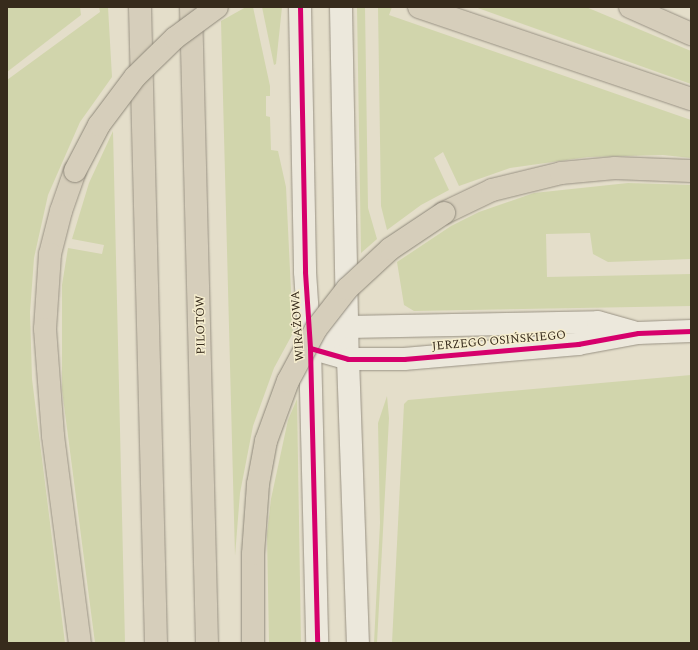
<!DOCTYPE html>
<meta charset="utf-8">
<style>
body{margin:0}
#map{position:relative;width:698px;height:650px;overflow:hidden;background:#e4deca;font-family:Spectral,serif}
div>[style]{position:absolute}
.green>*{inset:0;background:#d1d5ac}
.roads{filter:drop-shadow(0 0 1px #999284) drop-shadow(0 0 1px #999284)}
.secondary>*{height:22px;margin:-11px;padding:0 11px;transform-origin:11px;border-radius:11px;background:#ece8dc}
.highway>*{height:22px;margin:-11px;padding:0 11px;transform-origin:11px;border-radius:11px;background:#d6cebb}
.bridges{filter:drop-shadow(0 0 1px #8e887a) drop-shadow(0 0 1px #8e887a)}
.highway-bridge>*{height:22px;margin:-11px;padding:0 11px;transform-origin:11px;border-radius:11px;background:#d6cebb}
.cycleway>*{height:5px;margin:-2.5px;padding:0 2.5px;transform-origin:2.5px;border-radius:2.5px;background:#d6006c}
span{translate:-50% -50%;white-space:nowrap;text-align:center;line-height:1.15;-webkit-text-stroke:3px #f6eecf;paint-order:stroke}
.street-label{font-size:12px;color:#372b1c}
.frame{position:absolute;inset:0;border:8px solid #372b1c;pointer-events:none}
</style>
<div id="map">
<div class="green">
<i style="clip-path:polygon(7px 7px,80px 7px,81px 15px,7px 72px)"></i>
<i style="clip-path:polygon(99px 7px,108px 7px,112px 77px,80px 122px,48px 195px,34px 258px,30px 312px,32px 379px,65px 643px,7px 643px,7px 80px,100px 12px)"></i>
<i style="clip-path:polygon(246px 7px,253px 7px,270px 86px,270px 96px,266px 96px,266px 116px,270px 117px,271px 150px,278px 151px,286px 187px,293px 333px,274px 368px,253px 426px,240px 493px,235px 556px,221px 21px)"></i>
<i style="clip-path:polygon(262px 7px,282px 7px,276px 64px,274px 65px)"></i>
<i style="clip-path:polygon(357px 7px,365px 7px,368px 208px,377px 239px,361px 253px)"></i>
<i style="clip-path:polygon(378px 7px,392px 7px,389px 15px,691px 120px,691px 158px,663px 155px,588px 157px,510px 168px,459px 186px,443px 152px,434px 158px,449px 190px,421px 205px,387px 230px,381px 206px)"></i>
<i style="clip-path:polygon(475px 7px,586px 7px,691px 51px,691px 84px)"></i>
<i style="clip-path:polygon(113px 131px,125px 643px,95px 643px,62px 390px,62px 285px,68px 248px,102px 254px,104px 245px,72px 239px,89px 183px)"></i>
<i style="clip-path:polygon(628px 183px,691px 185px,691px 259px,608px 262px,593px 254px,590px 233px,546px 234px,547px 277px,691px 274px,691px 306px,414px 311px,404px 305px,397px 262px,451px 226px,479px 212px,534px 193px)"></i>
<i style="clip-path:polygon(691px 375px,691px 643px,392px 643px,404px 404px,408px 400px)"></i>
<i style="clip-path:polygon(387px 396px,389px 418px,377px 643px,374px 643px,380px 523px,378px 423px)"></i>
<i style="clip-path:polygon(297px 399px,301px 643px,269px 643px,267px 534px,271px 499px,288px 420px)"></i>
</div>
<div class="roads">
<div class="secondary">
<i style="left:300px;top:7px;width:265px;rotate:88.9deg"></i>
<i style="left:305px;top:272px;width:76px;rotate:86.2deg"></i>
<i style="left:310px;top:348px;width:295px;rotate:88.6deg"></i>
<i style="left:341px;top:7px;width:352px;rotate:88.9deg"></i>
<i style="left:348px;top:359px;width:284px;rotate:88deg"></i>
<i style="left:310px;top:348px;width:40px;rotate:16deg"></i>
<i style="left:348px;top:359px;width:56px"></i>
<i style="left:404px;top:359px;width:175px;rotate:-4.9deg"></i>
<i style="left:578px;top:344px;width:61px;rotate:-10.4deg"></i>
<i style="left:638px;top:333px;width:53px;rotate:-2.2deg"></i>
<i style="left:310px;top:348px;width:43px;rotate:-28.9deg"></i>
<i style="left:348px;top:327px;width:250px;rotate:-1.1deg"></i>
<i style="left:598px;top:322px;width:36px;rotate:16deg"></i>
</div>
<div class="highway">
<i style="left:140px;top:7px;width:636px;rotate:88.56deg"></i>
<i style="left:191px;top:7px;width:636px;rotate:88.56deg"></i>
<i style="left:419px;top:7px;width:287px;rotate:18.7deg"></i>
<i style="left:630px;top:7px;width:67px;rotate:23.9deg"></i>
<i style="left:75px;top:171px;width:42px;rotate:109.3deg"></i>
<i style="left:61px;top:211px;width:44px;rotate:104.3deg"></i>
<i style="left:50px;top:254px;width:75px;rotate:93.8deg"></i>
<i style="left:45px;top:329px;width:107px;rotate:85.7deg"></i>
<i style="left:53px;top:436px;width:209px;rotate:82.6deg"></i>
<i style="left:444px;top:213px;width:53px;rotate:-25.6deg"></i>
<i style="left:492px;top:190px;width:71px;rotate:-13.8deg"></i>
<i style="left:561px;top:173px;width:54px;rotate:-5.3deg"></i>
<i style="left:615px;top:168px;width:76px;rotate:2.3deg"></i>
</div>
</div>
<div class="bridges">
<div class="highway-bridge">
<i style="left:75px;top:171px;width:52px;rotate:-62.4deg"></i>
<i style="left:99px;top:125px;width:60px;rotate:-53.1deg"></i>
<i style="left:135px;top:77px;width:56px;rotate:-44.3deg"></i>
<i style="left:175px;top:38px;width:52px;rotate:-36.4deg"></i>
<i style="left:253px;top:643px;width:89px;rotate:-90deg"></i>
<i style="left:253px;top:554px;width:70px;rotate:-85.9deg"></i>
<i style="left:258px;top:484px;width:44px;rotate:-79.5deg"></i>
<i style="left:266px;top:441px;width:64px;rotate:-69.9deg"></i>
<i style="left:288px;top:381px;width:59px;rotate:-61.7deg"></i>
<i style="left:316px;top:329px;width:51px;rotate:-52.2deg"></i>
<i style="left:347px;top:289px;width:59px;rotate:-42.9deg"></i>
<i style="left:390px;top:249px;width:65px;rotate:-33.7deg"></i>
</div>
</div>
<div class="cycleway">
<i style="left:300px;top:7px;width:265px;rotate:88.9deg"></i>
<i style="left:305px;top:272px;width:76px;rotate:86.2deg"></i>
<i style="left:310px;top:348px;width:295px;rotate:88.6deg"></i>
<i style="left:310px;top:348px;width:40px;rotate:16deg"></i>
<i style="left:348px;top:359px;width:56px"></i>
<i style="left:404px;top:359px;width:175px;rotate:-4.9deg"></i>
<i style="left:578px;top:344px;width:61px;rotate:-10.4deg"></i>
<i style="left:638px;top:333px;width:53px;rotate:-2.2deg"></i>
</div>
<div class="street-label">
<span style="left:201px;top:325px;rotate:-91deg">PILOTÓW</span>
<span style="left:298px;top:326px;rotate:-94deg">WIRAŻOWA</span>
<span style="left:499px;top:341px;rotate:-5deg">JERZEGO OSIŃSKIEGO</span>
</div>
<div class="frame"></div>
</div>
